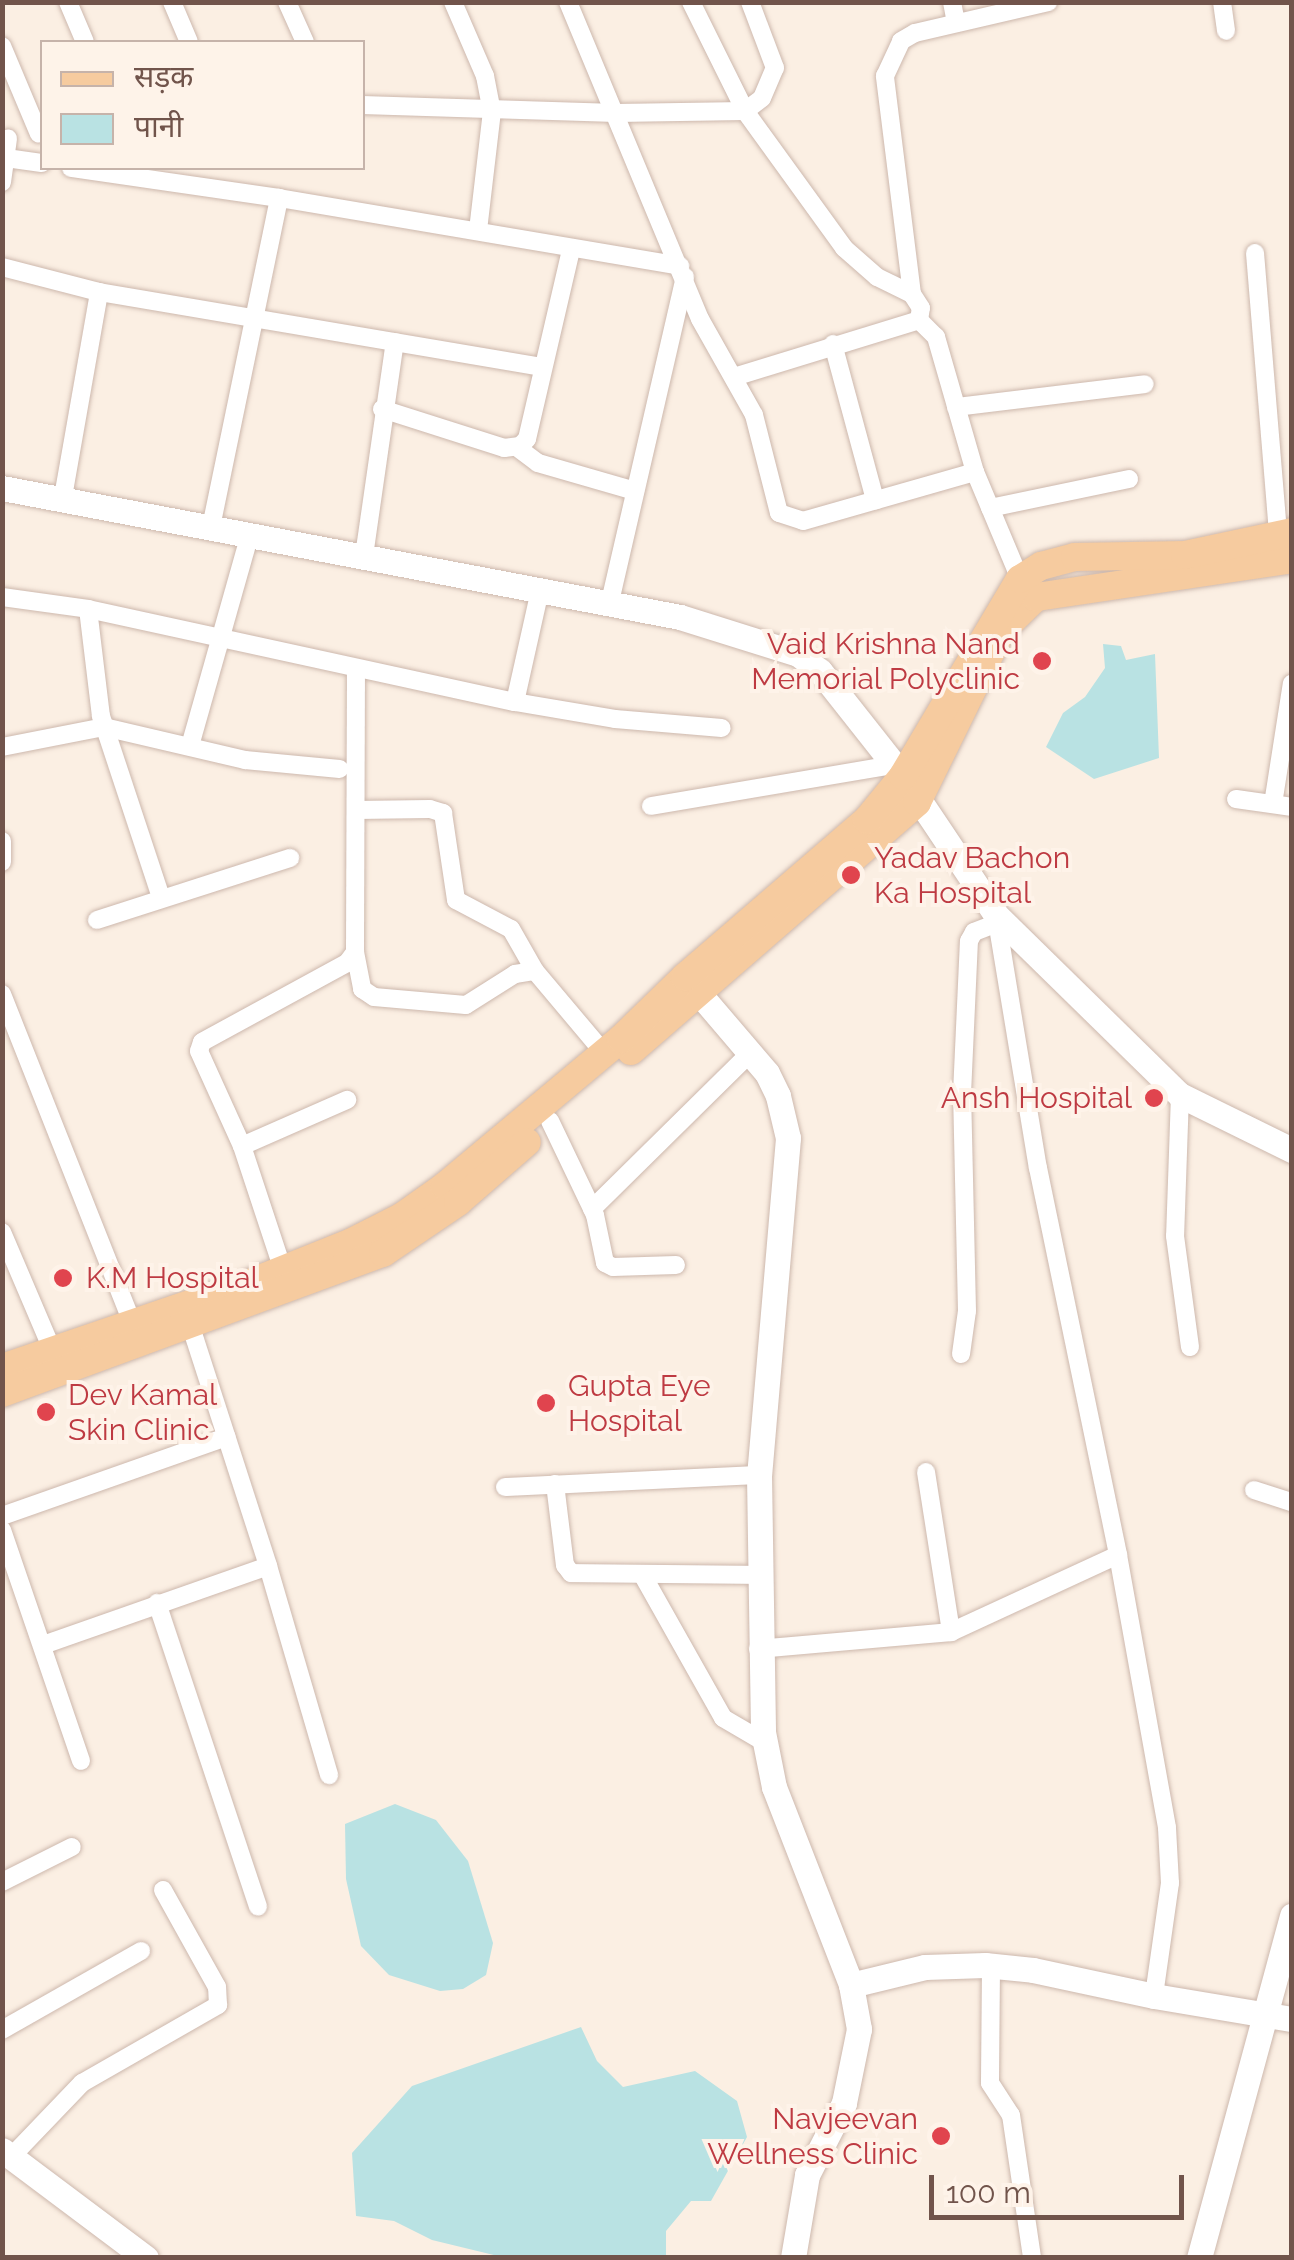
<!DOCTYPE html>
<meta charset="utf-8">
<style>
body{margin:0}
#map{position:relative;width:1294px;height:2260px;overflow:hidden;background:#fbefe3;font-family:Raleway,"Noto Sans Devanagari",sans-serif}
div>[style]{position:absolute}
.water>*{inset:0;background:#b9e2e3}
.roads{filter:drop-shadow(0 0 2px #cdb8ad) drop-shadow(0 0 2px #cdb8ad)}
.street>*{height:18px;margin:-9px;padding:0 9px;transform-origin:9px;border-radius:9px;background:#fff}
.secondary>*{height:25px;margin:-12.5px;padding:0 12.5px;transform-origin:12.5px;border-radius:12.5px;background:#fff}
.primary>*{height:28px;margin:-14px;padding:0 14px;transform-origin:14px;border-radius:14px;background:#f6cb9f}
.dots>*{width:28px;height:28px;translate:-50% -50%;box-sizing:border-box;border:5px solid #fef3e9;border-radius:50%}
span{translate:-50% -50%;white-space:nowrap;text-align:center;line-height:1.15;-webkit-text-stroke:8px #fef3e9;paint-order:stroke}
.health-label{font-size:30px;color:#be3a42}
.right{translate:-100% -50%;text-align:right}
.left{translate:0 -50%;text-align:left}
.frame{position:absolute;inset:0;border:5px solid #71544b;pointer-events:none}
.legend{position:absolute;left:40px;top:40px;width:325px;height:130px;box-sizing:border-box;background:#fef3e9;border:2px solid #c6b3aa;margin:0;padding:12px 18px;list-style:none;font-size:30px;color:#71544b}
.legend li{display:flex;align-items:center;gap:20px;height:50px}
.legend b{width:50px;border:2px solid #c6b3aa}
.scale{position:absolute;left:929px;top:2175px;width:255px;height:45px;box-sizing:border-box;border:5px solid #71544b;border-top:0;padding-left:12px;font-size:30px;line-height:35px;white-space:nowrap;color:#71544b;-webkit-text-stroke:8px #fef3e9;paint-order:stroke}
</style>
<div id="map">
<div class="water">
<i style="clip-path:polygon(1103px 644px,1121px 646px,1126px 660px,1155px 654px,1159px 758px,1094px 779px,1046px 747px,1063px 713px,1085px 697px,1105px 668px)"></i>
<i style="clip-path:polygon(395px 1804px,436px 1820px,468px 1861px,493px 1943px,486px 1975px,463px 1989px,440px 1991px,389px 1975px,361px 1946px,346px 1879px,345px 1824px)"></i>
<i style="clip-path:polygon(581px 2027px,597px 2061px,623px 2087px,695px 2071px,737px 2101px,747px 2137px,711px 2201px,691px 2201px,666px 2231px,666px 2257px,502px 2257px,432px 2240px,394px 2221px,356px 2216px,352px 2153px,412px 2086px)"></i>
</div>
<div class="roads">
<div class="street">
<i style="left:68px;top:2px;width:43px;rotate:67deg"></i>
<i style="left:172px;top:2px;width:43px;rotate:67deg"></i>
<i style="left:287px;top:2px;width:44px;rotate:65.8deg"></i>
<i style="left:453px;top:2px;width:81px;rotate:66.6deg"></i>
<i style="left:485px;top:76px;width:36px;rotate:79deg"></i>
<i style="left:492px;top:111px;width:120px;rotate:96.7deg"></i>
<i style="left:568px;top:2px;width:343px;rotate:67.4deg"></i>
<i style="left:700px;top:319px;width:110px;rotate:60.6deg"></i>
<i style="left:754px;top:415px;width:101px;rotate:75.7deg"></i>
<i style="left:779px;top:513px;width:25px;rotate:18deg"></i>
<i style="left:803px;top:521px;width:179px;rotate:-15.9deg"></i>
<i style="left:691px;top:2px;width:122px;rotate:63.6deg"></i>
<i style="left:745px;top:111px;width:169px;rotate:54.1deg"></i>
<i style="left:844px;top:248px;width:44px;rotate:41.3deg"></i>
<i style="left:877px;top:277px;width:39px;rotate:26deg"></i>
<i style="left:952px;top:2px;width:21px;rotate:79deg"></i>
<i style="left:1222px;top:2px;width:29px;rotate:82deg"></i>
<i style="left:2px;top:46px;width:95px;rotate:67.2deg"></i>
<i style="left:362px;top:105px;width:254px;rotate:1.8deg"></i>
<i style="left:616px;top:113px;width:129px;rotate:-0.9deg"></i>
<i style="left:745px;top:111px;width:21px;rotate:-37deg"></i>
<i style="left:762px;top:98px;width:33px;rotate:-67deg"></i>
<i style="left:775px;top:68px;width:71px;rotate:-110.7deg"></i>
<i style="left:6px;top:158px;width:36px;rotate:8deg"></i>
<i style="left:71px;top:168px;width:210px;rotate:8.2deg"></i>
<i style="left:279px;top:198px;width:407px;rotate:9.6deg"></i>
<i style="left:2px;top:182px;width:44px;rotate:-82.2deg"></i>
<i style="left:1255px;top:253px;width:283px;rotate:85.3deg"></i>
<i style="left:2px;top:267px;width:100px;rotate:14.5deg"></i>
<i style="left:99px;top:292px;width:450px;rotate:9.6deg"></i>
<i style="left:833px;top:344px;width:162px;rotate:74.9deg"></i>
<i style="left:734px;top:377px;width:194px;rotate:-17.1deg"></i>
<i style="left:956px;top:407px;width:190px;rotate:-6.9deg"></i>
<i style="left:382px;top:409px;width:128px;rotate:17.7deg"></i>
<i style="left:504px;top:448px;width:16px;rotate:-7deg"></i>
<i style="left:520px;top:446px;width:10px;rotate:-45deg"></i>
<i style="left:527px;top:439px;width:194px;rotate:-76.9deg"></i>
<i style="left:518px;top:448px;width:25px;rotate:37deg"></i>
<i style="left:538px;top:463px;width:101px;rotate:16.1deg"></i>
<i style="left:63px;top:497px;width:208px;rotate:-80deg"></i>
<i style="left:990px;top:508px;width:142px;rotate:-11.8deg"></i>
<i style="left:211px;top:527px;width:336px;rotate:-78.3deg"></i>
<i style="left:364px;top:556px;width:216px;rotate:-81.8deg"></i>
<i style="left:1020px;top:579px;width:116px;rotate:-112.8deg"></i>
<i style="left:975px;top:472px;width:141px;rotate:-106.1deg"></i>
<i style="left:936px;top:337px;width:24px;rotate:-135deg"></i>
<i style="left:919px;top:320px;width:12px;rotate:-81deg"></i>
<i style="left:921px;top:308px;width:17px;rotate:-123deg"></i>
<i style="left:912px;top:294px;width:220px;rotate:-97.1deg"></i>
<i style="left:885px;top:76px;width:38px;rotate:-65deg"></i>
<i style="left:901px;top:41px;width:16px;rotate:-30deg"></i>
<i style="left:915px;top:33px;width:137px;rotate:-13.1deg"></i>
<i style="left:2px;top:597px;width:87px;rotate:7.9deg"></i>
<i style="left:88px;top:609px;width:437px;rotate:12.3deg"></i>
<i style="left:515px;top:702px;width:101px;rotate:9.6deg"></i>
<i style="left:615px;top:719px;width:107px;rotate:4.8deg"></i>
<i style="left:609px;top:606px;width:338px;rotate:-77deg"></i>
<i style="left:88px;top:609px;width:108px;rotate:83.1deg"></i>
<i style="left:101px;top:716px;width:191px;rotate:71.7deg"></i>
<i style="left:515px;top:702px;width:115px;rotate:-77.4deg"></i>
<i style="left:190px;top:746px;width:216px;rotate:-74.2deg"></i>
<i style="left:2px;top:747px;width:104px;rotate:-11.1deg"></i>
<i style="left:104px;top:727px;width:145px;rotate:13.2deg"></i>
<i style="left:245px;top:760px;width:95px;rotate:5.4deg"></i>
<i style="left:1236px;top:799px;width:57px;rotate:8.1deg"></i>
<i style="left:1273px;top:804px;width:122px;rotate:-81.1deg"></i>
<i style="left:651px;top:806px;width:246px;rotate:-9.6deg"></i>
<i style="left:356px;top:810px;width:74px;rotate:-0.8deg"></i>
<i style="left:430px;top:809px;width:14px;rotate:17deg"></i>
<i style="left:443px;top:813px;width:88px;rotate:81.5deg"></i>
<i style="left:456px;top:900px;width:62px;rotate:27.8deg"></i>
<i style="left:511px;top:929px;width:48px;rotate:60.3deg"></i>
<i style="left:2px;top:841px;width:21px;rotate:90deg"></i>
<i style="left:996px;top:915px;width:256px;rotate:80.6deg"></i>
<i style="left:1038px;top:1168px;width:395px;rotate:78.3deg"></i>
<i style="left:1118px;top:1555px;width:277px;rotate:79.8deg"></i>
<i style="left:1167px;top:1828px;width:55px;rotate:86.9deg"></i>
<i style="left:1170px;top:1883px;width:114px;rotate:98.1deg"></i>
<i style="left:97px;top:920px;width:203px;rotate:-17.8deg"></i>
<i style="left:355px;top:952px;width:38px;rotate:79deg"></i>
<i style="left:362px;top:989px;width:14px;rotate:34deg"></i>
<i style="left:374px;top:997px;width:92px;rotate:5deg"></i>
<i style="left:466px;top:1005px;width:58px;rotate:-32.3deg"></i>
<i style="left:515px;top:974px;width:20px;rotate:-9deg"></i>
<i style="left:535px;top:971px;width:107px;rotate:49.9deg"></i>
<i style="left:2px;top:994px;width:354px;rotate:68.4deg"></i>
<i style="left:1180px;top:1095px;width:141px;rotate:92deg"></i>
<i style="left:1175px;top:1236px;width:112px;rotate:82.3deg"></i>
<i style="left:550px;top:1121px;width:104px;rotate:64.4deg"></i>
<i style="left:595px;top:1215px;width:49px;rotate:78.2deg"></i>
<i style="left:605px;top:1263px;width:9px;rotate:27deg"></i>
<i style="left:613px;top:1267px;width:63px;rotate:-1.8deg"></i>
<i style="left:242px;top:1146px;width:115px;rotate:-23.7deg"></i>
<i style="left:592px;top:1209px;width:225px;rotate:-44.6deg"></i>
<i style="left:2px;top:1232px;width:135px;rotate:66.9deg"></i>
<i style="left:283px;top:1270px;width:131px;rotate:-108.3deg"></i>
<i style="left:242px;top:1146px;width:104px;rotate:-114.4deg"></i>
<i style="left:199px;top:1051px;width:9px;rotate:-72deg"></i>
<i style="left:202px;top:1042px;width:165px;rotate:-28.6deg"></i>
<i style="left:347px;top:963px;width:14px;rotate:-54deg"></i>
<i style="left:355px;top:952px;width:283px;rotate:-89.8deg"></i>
<i style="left:191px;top:1327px;width:251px;rotate:72.1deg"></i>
<i style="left:268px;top:1566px;width:218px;rotate:73.7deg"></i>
<i style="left:961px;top:1354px;width:43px;rotate:-82.1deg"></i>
<i style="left:967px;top:1311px;width:217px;rotate:-91.3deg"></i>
<i style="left:962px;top:1094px;width:153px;rotate:-87.4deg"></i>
<i style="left:969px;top:941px;width:10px;rotate:-61deg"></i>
<i style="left:974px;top:932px;width:26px;rotate:-21deg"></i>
<i style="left:926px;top:1472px;width:162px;rotate:81.1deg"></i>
<i style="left:555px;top:1484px;width:82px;rotate:83deg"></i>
<i style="left:565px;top:1565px;width:10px;rotate:53deg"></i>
<i style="left:571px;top:1573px;width:187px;rotate:0.6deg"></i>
<i style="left:505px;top:1487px;width:254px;rotate:-2.7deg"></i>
<i style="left:1254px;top:1490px;width:40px;rotate:18deg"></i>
<i style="left:2px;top:1516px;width:238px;rotate:-19.4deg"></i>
<i style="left:2px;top:1530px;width:244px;rotate:71.1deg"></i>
<i style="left:642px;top:1574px;width:165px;rotate:60.6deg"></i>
<i style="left:723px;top:1718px;width:48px;rotate:30.3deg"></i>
<i style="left:157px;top:1603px;width:320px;rotate:71.6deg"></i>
<i style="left:43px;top:1645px;width:238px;rotate:-19.3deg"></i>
<i style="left:758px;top:1649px;width:194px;rotate:-5deg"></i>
<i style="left:951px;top:1632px;width:184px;rotate:-24.8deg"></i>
<i style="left:2px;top:1882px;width:78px;rotate:-26.6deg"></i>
<i style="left:991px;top:1966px;width:117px;rotate:90.5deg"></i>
<i style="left:990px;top:2083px;width:38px;rotate:57deg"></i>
<i style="left:1011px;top:2115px;width:145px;rotate:81.6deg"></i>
<i style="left:2px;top:2030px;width:160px;rotate:-29.6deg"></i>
<i style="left:13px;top:2155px;width:100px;rotate:-46.2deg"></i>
<i style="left:82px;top:2083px;width:157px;rotate:-29.8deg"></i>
<i style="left:218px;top:2005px;width:18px;rotate:-93deg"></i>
<i style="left:217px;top:1987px;width:111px;rotate:-119.1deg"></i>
</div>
<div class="secondary">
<i style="left:2px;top:488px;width:690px;rotate:10.77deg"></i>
<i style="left:680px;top:617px;width:124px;rotate:17.4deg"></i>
<i style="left:798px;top:654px;width:28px;rotate:38deg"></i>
<i style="left:820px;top:671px;width:134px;rotate:51.7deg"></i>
<i style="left:903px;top:776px;width:167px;rotate:56.2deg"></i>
<i style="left:996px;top:915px;width:257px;rotate:44.4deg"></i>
<i style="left:1180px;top:1095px;width:125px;rotate:26.2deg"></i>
<i style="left:685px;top:977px;width:126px;rotate:49.5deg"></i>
<i style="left:767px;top:1073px;width:25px;rotate:64deg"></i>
<i style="left:778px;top:1096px;width:43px;rotate:76.6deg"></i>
<i style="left:788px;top:1138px;width:338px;rotate:94.9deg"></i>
<i style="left:759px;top:1475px;width:257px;rotate:89.1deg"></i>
<i style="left:763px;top:1732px;width:56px;rotate:78.7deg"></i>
<i style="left:774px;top:1787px;width:212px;rotate:68.7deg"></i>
<i style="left:851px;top:1985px;width:45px;rotate:79.7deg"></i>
<i style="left:859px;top:2029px;width:76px;rotate:101.5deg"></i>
<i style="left:844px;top:2103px;width:81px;rotate:117.2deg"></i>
<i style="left:807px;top:2175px;width:84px;rotate:99.6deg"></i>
<i style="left:851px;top:1985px;width:76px;rotate:-13.7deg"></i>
<i style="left:925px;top:1967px;width:60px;rotate:-1.9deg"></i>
<i style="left:985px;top:1965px;width:48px;rotate:5.9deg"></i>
<i style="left:1033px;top:1970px;width:124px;rotate:12.1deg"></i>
<i style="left:1154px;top:1996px;width:140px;rotate:9.5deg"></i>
<i style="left:2px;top:2150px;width:180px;rotate:36.9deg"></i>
<i style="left:1199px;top:2258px;width:355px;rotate:-74.8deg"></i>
</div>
<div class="primary">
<i style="left:631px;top:1051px;width:379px;rotate:-41deg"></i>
<i style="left:917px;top:802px;width:191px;rotate:-63.8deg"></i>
<i style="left:1001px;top:631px;width:49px;rotate:-44.2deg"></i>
<i style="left:1036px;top:597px;width:259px;rotate:-8.4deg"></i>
<i style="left:2px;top:1368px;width:251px;rotate:-18.8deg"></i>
<i style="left:240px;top:1287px;width:121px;rotate:-21.9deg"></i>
<i style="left:352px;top:1242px;width:57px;rotate:-27deg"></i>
<i style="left:403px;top:1216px;width:52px;rotate:-35.5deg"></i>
<i style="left:445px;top:1186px;width:229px;rotate:-39.9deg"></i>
<i style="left:621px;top:1039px;width:89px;rotate:-44.1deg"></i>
<i style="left:685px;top:977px;width:240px;rotate:-40.8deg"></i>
<i style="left:867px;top:820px;width:57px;rotate:-50.7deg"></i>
<i style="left:903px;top:776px;width:229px;rotate:-59.3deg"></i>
<i style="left:1020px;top:579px;width:25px;rotate:-32deg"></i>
<i style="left:1041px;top:566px;width:35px;rotate:-15deg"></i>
<i style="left:1075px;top:557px;width:110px;rotate:-1deg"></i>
<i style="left:1185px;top:555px;width:109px;rotate:-12.1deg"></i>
<i style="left:2px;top:1393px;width:406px;rotate:-20.2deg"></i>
<i style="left:383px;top:1253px;width:91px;rotate:-34.2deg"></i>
<i style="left:458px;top:1202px;width:91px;rotate:-41deg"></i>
</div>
</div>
<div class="dots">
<i style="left:1042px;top:661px;background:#e0444e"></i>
<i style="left:851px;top:875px;background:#e0444e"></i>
<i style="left:1154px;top:1098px;background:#e0444e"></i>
<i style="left:63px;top:1278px;background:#e0444e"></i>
<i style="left:546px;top:1403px;background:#e0444e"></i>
<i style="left:46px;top:1412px;background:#e0444e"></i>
<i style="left:941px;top:2136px;background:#e0444e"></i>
</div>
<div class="health-label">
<span class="right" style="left:1020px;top:661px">Vaid Krishna Nand<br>Memorial Polyclinic</span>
<span class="left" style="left:874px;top:875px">Yadav Bachon<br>Ka Hospital</span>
<span class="right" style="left:1132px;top:1098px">Ansh Hospital</span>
<span class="left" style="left:86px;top:1278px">K.M Hospital</span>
<span class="left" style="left:568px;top:1403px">Gupta Eye<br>Hospital</span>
<span class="left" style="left:68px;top:1412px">Dev Kamal<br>Skin Clinic</span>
<span class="right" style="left:918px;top:2136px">Navjeevan<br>Wellness Clinic</span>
</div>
<div class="frame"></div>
<ul class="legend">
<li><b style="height:12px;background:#f6cb9f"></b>सड़क</li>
<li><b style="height:28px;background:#b9e2e3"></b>पानी</li>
</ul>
<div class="scale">100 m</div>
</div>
